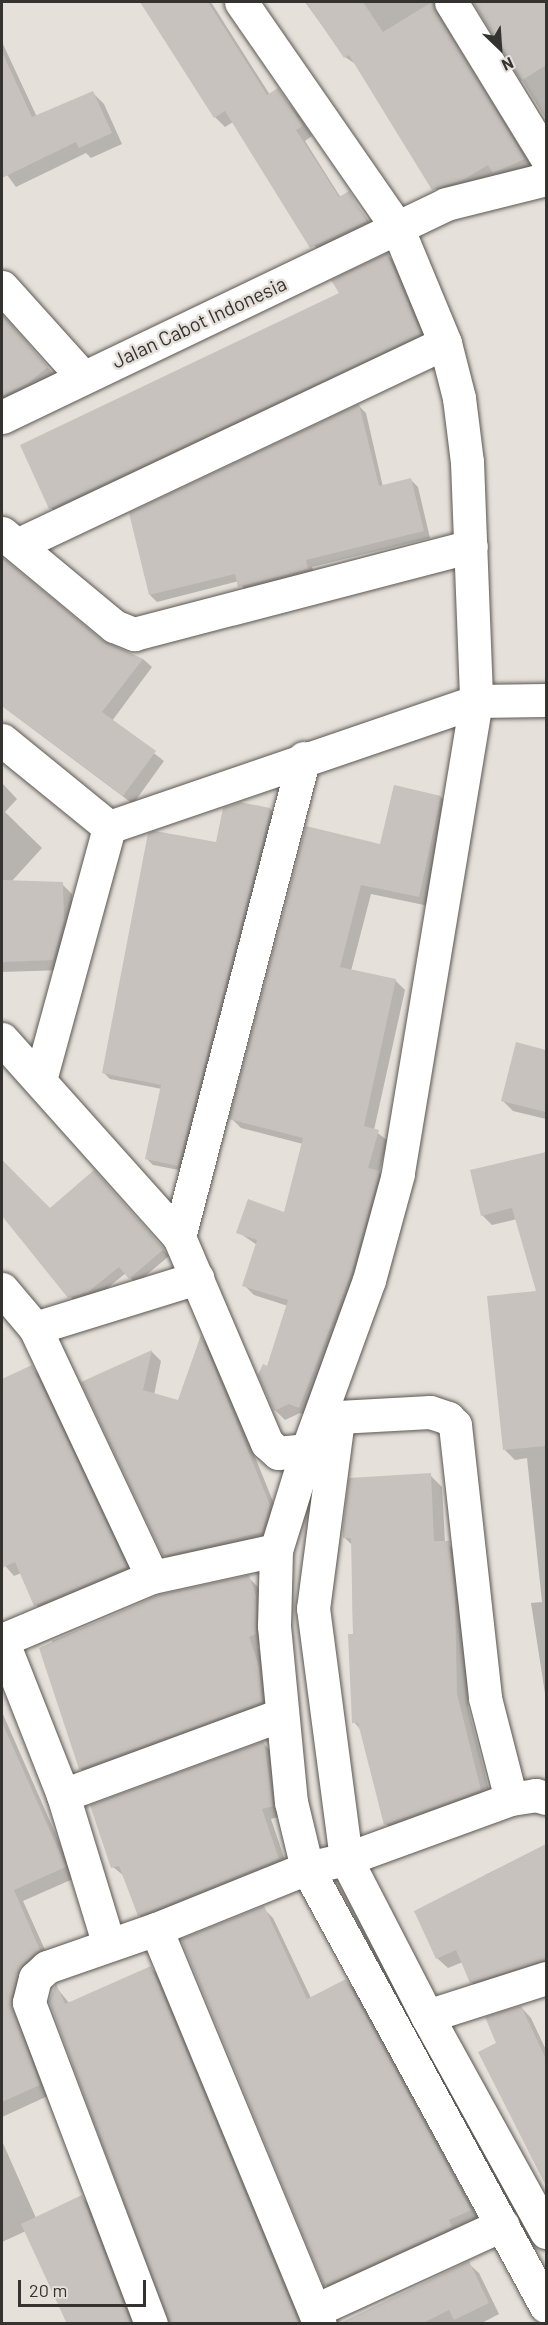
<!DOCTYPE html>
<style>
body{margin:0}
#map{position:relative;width:548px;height:2325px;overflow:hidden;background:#e5e0da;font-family:Barlow,sans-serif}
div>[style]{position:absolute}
.shadow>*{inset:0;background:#0003}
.building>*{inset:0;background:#c7c2bd}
.roads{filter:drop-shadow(0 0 2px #5c5752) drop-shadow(0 0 2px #5c5752)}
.street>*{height:33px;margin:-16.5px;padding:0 16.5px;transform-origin:16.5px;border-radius:16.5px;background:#fff}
span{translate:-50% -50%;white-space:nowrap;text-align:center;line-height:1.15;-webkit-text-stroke:5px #e5e0da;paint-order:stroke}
.street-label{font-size:20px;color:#353330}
.frame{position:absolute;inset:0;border:3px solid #353330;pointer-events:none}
.north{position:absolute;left:470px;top:18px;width:60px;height:60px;-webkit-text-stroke:4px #e5e0da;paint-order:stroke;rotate:155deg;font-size:16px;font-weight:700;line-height:24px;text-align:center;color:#353330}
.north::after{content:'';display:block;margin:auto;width:21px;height:27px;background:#353330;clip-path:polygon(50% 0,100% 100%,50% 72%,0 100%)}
.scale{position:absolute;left:18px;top:2280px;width:128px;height:27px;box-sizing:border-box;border:3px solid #353330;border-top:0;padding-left:8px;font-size:18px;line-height:21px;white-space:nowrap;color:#353330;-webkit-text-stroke:4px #e5e0da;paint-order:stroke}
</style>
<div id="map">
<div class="shadow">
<i style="clip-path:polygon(142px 2px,211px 2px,270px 95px,278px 90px,299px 116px,312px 136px,305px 141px,341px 198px,348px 193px,376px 231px,322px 257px,233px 122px,225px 127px,215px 117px)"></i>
<i style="clip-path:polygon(305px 2px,444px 2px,443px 22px,533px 168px,504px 181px,496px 174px,473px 189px,442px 198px,357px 65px,345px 57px)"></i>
<i style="clip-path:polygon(474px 2px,546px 2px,546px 119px)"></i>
<i style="clip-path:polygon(2px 42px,37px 117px,93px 93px,104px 104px,122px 144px,91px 158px,86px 153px,16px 187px,2px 168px)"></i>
<i style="clip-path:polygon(387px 255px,397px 265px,430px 344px,61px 518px,51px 508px,341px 293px)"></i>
<i style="clip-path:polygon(2px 316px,57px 378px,2px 413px)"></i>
<i style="clip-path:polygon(359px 406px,366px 413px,383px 487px,411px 480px,418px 487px,430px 538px,312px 567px,315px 576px,247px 594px,239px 581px,157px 602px,150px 595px)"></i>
<i style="clip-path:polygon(2px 559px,101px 642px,143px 659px,152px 667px,112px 721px,164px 761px,133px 804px,2px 706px)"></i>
<i style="clip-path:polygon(2px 783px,17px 799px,5px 812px,42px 848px,11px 882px,62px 884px,72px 894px,73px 931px,63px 970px,2px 972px)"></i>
<i style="clip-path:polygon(441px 797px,450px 807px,429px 906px,371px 894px,351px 971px,395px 980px,405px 990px,374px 1130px,388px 1141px,379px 1172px,388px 1182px,309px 1417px,300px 1413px,285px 1420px,275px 1410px,268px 1367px,288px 1306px,254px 1295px,244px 1285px,257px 1245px,238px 1232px,285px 1214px,303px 1144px,241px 1128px,231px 1118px,381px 846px)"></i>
<i style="clip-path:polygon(270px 809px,276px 815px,184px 1171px,153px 1165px,147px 1159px,162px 1089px,110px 1079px,104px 1073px,217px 844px)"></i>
<i style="clip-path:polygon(517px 1047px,546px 1053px,546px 1119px,513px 1111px,503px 1101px)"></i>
<i style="clip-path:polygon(546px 1153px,546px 1700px,531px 1603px,542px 1602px,527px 1458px,515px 1460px,505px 1450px,538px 1292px,517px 1219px,492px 1225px,482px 1215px,472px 1171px)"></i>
<i style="clip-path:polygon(2px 1160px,50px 1210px,101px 1179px,169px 1256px,136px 1284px,126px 1273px,95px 1298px,76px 1304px,33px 1246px,2px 1214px)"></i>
<i style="clip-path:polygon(201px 1338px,210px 1346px,279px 1516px,271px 1542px,174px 1564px,164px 1555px,83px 1383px,152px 1352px,161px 1361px,154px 1395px,179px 1402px)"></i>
<i style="clip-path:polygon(31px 1367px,41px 1377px,135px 1577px,46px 1615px,36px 1605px,21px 1573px,14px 1576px,2px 1562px,2px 1381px)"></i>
<i style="clip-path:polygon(430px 1475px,442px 1487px,445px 1542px,460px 1554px,466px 1610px,468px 1707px,492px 1802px,398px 1836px,386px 1824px,361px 1730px,354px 1722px,352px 1545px,345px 1538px)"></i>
<i style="clip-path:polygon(248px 1577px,258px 1587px,265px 1608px,265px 1644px,258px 1646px,268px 1677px,272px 1712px,90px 1778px,80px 1768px,52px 1641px,158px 1596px)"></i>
<i style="clip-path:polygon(2px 1712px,75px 1878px,23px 1901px,50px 1961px,32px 1976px,50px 2095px,2px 2117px)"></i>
<i style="clip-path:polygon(263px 1743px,273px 1753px,282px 1816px,271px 1819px,288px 1869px,149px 1925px,139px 1915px,124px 1876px,113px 1867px)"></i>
<i style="clip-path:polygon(546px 1846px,546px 1972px,482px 1992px,471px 1982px,463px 1962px,448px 1968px,437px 1958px,487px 1879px,485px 1875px)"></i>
<i style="clip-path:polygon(263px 1908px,273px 1918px,311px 1998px,346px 1981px,356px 1991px,480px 2221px,336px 2295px,326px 2285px)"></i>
<i style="clip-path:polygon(151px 1968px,162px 1979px,308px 2324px,170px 2324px,56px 1987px,70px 2004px)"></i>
<i style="clip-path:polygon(521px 2007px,531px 2018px,546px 2050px,546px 2185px,480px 2052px,498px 2044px)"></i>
<i style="clip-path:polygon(2px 2141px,36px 2218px,82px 2197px,92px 2208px,136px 2324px,68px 2324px,26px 2231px,2px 2242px)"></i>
<i style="clip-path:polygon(468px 2263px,479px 2273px,499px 2314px,480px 2324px,339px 2324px)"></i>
</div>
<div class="building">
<i style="clip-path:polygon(140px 2px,208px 2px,267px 95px,278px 88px,289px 104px,303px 126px,296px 130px,339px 197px,349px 191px,367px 221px,310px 248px,225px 111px,214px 118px)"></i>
<i style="clip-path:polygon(306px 2px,363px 2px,383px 32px,432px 2px,525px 159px,493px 173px,488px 165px,463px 180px,432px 190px,349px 55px,344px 58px)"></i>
<i style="clip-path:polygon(473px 2px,546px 2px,546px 65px,521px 81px)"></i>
<i style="clip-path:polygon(2px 52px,32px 117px,93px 91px,112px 133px,79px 148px,76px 142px,2px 178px)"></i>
<i style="clip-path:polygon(387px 253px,421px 334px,49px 509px,20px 445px,339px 293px,331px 280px)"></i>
<i style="clip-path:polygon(2px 314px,48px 367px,27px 384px,2px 396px)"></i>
<i style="clip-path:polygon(359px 404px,379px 486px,411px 478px,424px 531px,306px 560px,308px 569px,238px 587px,235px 574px,149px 595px,129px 513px)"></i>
<i style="clip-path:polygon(2px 557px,102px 640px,143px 659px,102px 712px,156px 751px,123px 796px,2px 706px)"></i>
<i style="clip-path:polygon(394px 785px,441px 796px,419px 897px,361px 885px,340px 967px,396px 979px,364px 1126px,379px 1130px,368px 1168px,380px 1171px,351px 1274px,299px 1408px,289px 1404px,274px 1411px,258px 1375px,263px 1364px,267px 1366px,288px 1300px,242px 1286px,257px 1240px,236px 1233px,248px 1199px,284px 1212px,303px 1138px,229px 1119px,306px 826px,380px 844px)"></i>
<i style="clip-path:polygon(240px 802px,270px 808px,269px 816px,178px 1166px,145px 1159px,161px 1085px,102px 1073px,148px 833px,155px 831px,216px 842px,223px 808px)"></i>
<i style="clip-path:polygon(2px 880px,63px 882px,64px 920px,53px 960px,2px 962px)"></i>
<i style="clip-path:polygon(516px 1042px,546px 1050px,546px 1112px,501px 1101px)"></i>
<i style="clip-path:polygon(546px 1152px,546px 1446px,503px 1450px,487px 1296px,536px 1291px,512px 1208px,481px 1216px,470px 1170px)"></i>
<i style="clip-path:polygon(2px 1160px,50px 1208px,94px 1170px,164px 1249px,129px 1279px,119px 1267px,88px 1292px,68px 1298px,2px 1216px)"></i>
<i style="clip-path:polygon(201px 1335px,270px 1505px,262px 1532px,163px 1556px,81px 1382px,152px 1350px,143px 1390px,178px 1400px)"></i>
<i style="clip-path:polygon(32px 1365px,127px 1567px,34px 1606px,15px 1562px,2px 1568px,2px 1379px)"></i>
<i style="clip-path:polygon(431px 1473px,434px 1541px,449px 1541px,455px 1597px,457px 1694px,481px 1790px,384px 1825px,358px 1723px,352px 1723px,348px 1634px,353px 1634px,351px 1538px,343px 1538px,343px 1528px,349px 1478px)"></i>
<i style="clip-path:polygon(249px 1575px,256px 1596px,256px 1634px,249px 1637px,259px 1666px,262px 1702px,79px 1769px,39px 1648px,158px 1595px)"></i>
<i style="clip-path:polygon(2px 1722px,66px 1867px,14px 1890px,40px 1950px,22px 1965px,11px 1998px,40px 2085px,2px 2102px)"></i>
<i style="clip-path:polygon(264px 1741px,273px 1806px,262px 1809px,279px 1859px,138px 1916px,119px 1866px,111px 1868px,90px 1805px)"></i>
<i style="clip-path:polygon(546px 1844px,546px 1960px,470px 1983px,456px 1950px,436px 1959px,414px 1911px)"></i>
<i style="clip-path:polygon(264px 1906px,307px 1999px,346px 1979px,471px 2210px,449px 2220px,452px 2227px,324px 2286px,181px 1939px)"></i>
<i style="clip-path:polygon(151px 1966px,299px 2324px,169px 2324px,49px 2001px,56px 1984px,65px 2004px)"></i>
<i style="clip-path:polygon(521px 2006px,546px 2059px,546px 2186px,478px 2052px,496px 2043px,485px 2017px)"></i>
<i style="clip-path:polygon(82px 2195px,131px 2324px,67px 2324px,21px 2224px)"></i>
<i style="clip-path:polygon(469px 2261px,489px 2303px,454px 2320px,449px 2310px,421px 2324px,338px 2324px)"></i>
</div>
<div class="roads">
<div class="street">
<i style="left:241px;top:2px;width:274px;rotate:55.3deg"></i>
<i style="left:397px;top:227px;width:126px;rotate:67.5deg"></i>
<i style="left:445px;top:343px;width:57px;rotate:75.7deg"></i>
<i style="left:459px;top:398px;width:64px;rotate:82.9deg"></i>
<i style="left:467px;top:462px;width:239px;rotate:87.8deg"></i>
<i style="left:476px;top:701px;width:479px;rotate:99.4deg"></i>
<i style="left:398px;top:1174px;width:110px;rotate:105.3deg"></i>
<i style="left:369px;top:1280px;width:181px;rotate:110deg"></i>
<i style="left:307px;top:1450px;width:105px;rotate:107.2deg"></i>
<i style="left:276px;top:1550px;width:76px;rotate:91.5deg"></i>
<i style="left:274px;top:1626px;width:177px;rotate:84.5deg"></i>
<i style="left:291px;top:1802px;width:68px;rotate:76.4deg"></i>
<i style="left:307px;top:1868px;width:499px;rotate:61.4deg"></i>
<i style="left:451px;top:2px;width:182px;rotate:58.5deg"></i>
<i style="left:2px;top:287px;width:121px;rotate:48deg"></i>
<i style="left:2px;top:417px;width:492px;rotate:-25.6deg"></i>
<i style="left:446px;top:204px;width:103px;rotate:-14deg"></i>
<i style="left:2px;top:533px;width:146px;rotate:39.7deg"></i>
<i style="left:114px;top:626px;width:22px;rotate:22deg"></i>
<i style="left:134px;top:634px;width:348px;rotate:-14.6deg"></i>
<i style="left:17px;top:545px;width:473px;rotate:-25.3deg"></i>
<i style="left:2px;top:740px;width:138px;rotate:39.1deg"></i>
<i style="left:2px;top:1039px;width:266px;rotate:48.2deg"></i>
<i style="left:179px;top:1237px;width:224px;rotate:66.9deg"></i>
<i style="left:267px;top:1443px;width:15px;rotate:42deg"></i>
<i style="left:278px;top:1453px;width:29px;rotate:-6deg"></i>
<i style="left:40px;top:1080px;width:262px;rotate:-74.7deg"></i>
<i style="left:109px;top:827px;width:388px;rotate:-18.9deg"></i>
<i style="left:476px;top:701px;width:70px;rotate:-0.8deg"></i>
<i style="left:179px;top:1237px;width:495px;rotate:-75.4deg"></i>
<i style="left:2px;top:1289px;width:51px;rotate:49.8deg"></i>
<i style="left:35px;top:1328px;width:275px;rotate:64.8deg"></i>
<i style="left:35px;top:1328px;width:170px;rotate:-17.2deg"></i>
<i style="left:320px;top:1418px;width:110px;rotate:-3.1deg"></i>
<i style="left:430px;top:1412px;width:19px;rotate:18deg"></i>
<i style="left:448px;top:1418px;width:10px;rotate:45deg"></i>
<i style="left:455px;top:1425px;width:275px;rotate:83.7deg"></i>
<i style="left:485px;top:1698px;width:104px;rotate:75.6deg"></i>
<i style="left:338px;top:1419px;width:191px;rotate:97.5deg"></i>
<i style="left:313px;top:1608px;width:253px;rotate:82.5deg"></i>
<i style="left:346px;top:1859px;width:177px;rotate:62.7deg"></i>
<i style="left:427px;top:2016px;width:247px;rotate:61.1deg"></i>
<i style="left:2px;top:1640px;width:167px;rotate:68.5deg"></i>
<i style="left:63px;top:1795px;width:154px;rotate:73deg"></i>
<i style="left:2px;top:1640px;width:163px;rotate:-22.8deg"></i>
<i style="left:152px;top:1577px;width:127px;rotate:-12.3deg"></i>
<i style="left:63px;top:1795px;width:232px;rotate:-20.2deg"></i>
<i style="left:156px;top:1929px;width:428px;rotate:67.5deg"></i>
<i style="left:427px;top:2016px;width:125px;rotate:-17.7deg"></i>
<i style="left:316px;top:2310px;width:205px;rotate:-24.6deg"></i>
<i style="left:151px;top:2324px;width:344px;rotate:-110.8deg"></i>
<i style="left:29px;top:2002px;width:25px;rotate:-76deg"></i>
<i style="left:35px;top:1978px;width:16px;rotate:-43deg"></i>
<i style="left:47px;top:1967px;width:115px;rotate:-19.2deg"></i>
<i style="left:156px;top:1929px;width:163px;rotate:-22deg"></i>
<i style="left:307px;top:1868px;width:40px;rotate:-13deg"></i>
<i style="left:346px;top:1859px;width:176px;rotate:-20deg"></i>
<i style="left:511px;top:1799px;width:25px;rotate:-9deg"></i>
<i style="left:536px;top:1795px;width:10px;rotate:17deg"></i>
</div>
</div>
<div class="street-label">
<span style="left:199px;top:322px;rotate:-25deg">Jalan Cabot Indonesia</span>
</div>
<div class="frame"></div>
<div class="north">N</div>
<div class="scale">20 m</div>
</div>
